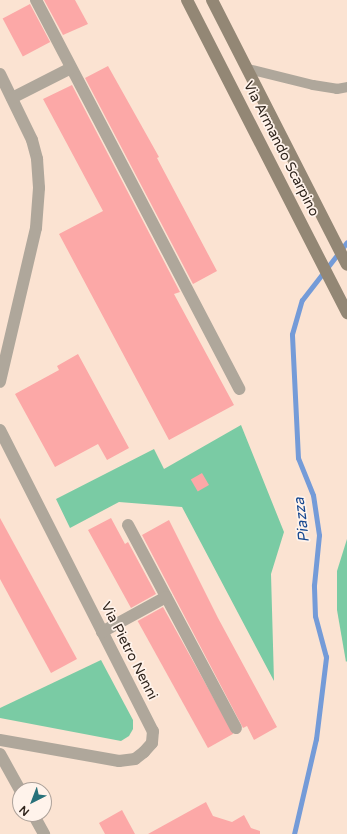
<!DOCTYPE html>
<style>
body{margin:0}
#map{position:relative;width:347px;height:834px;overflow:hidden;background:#fbe3d2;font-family:"Varela Round",sans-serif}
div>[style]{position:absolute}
.green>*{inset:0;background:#7acba4}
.stream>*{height:5px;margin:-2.5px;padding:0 2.5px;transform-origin:2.5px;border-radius:2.5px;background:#749bd8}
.building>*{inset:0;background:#fca8a7;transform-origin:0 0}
.lane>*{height:10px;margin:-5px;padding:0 5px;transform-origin:5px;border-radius:5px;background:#afa79b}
.street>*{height:12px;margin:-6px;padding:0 6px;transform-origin:6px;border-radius:6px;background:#afa79b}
.secondary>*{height:12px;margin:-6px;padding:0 6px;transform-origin:6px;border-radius:6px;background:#938775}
span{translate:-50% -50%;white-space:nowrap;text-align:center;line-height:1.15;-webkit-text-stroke:3.5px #fff3eb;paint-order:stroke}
.street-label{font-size:14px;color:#30251d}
.water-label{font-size:15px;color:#174890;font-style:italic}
.north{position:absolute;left:12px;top:782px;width:40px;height:40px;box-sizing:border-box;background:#fff3eb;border:1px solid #aca199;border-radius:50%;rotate:222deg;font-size:11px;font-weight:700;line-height:16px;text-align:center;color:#30251d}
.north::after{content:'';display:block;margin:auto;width:14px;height:18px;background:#28717a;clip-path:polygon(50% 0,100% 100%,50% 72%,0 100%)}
</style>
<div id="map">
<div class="green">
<i style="clip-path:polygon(241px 425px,284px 532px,271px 574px,274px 681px,182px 507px,119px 502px,70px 528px,56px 499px,154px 449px,164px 469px)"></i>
<i style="clip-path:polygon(347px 539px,347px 661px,346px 662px,337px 610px,337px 571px)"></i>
<i style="clip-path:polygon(101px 660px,133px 720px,133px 729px,129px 736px,121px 741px,0 718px,0 708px)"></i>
</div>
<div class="stream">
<i style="left:294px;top:834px;width:98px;rotate:-77deg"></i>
<i style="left:316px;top:739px;width:83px;rotate:-83deg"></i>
<i style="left:326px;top:657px;width:42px;rotate:-105deg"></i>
<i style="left:315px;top:616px;width:31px;rotate:-92deg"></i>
<i style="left:314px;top:585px;width:50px;rotate:-84.3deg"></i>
<i style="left:319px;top:535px;width:40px;rotate:-98.5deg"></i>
<i style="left:313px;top:495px;width:40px;rotate:-112deg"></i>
<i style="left:298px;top:458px;width:124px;rotate:-92.8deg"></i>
<i style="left:292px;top:334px;width:35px;rotate:-74deg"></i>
<i style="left:302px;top:300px;width:73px;rotate:-52.2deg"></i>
</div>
<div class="building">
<i style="clip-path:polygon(44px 0,75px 0,88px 24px,63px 35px)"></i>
<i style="left:30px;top:4px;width:43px;height:31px;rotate:62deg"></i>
<i style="clip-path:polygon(108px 66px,159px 157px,157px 158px,217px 271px,193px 284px,85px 78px)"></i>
<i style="clip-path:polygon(72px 85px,180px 292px,174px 294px,234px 405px,169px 440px,59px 234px,103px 211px,43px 99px)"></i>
<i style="clip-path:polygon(78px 354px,129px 448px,107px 460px,98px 444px,55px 467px,15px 394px,59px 370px,57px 366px)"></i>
<i style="left:202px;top:473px;width:14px;height:13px;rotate:60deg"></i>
<i style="clip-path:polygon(0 518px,77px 659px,51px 673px,0 579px)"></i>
<i style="clip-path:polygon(111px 518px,125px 544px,128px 542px,156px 594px,131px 608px,88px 530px)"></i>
<i style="clip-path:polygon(169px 520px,218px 618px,277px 727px,254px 740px,247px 726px,243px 728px,142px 535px)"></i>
<i style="left:163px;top:607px;width:145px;height:29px;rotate:61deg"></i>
<i style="clip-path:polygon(206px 802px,213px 816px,232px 822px,244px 815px,251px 828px,260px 831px,260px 834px,148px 834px)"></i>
<i style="clip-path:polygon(122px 810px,135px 834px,105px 834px,99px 823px)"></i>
</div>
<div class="lane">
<i style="left:248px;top:69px;width:67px;rotate:13.8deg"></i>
<i style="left:313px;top:85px;width:24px;rotate:9deg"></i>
<i style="left:337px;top:89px;width:10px;rotate:-11deg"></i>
</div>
<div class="street">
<i style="left:36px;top:0;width:439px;rotate:62.4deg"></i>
<i style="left:0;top:74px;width:73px;rotate:64.1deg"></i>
<i style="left:32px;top:140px;width:20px;rotate:75deg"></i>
<i style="left:37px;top:159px;width:29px;rotate:86deg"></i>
<i style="left:39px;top:188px;width:40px;rotate:94.3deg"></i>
<i style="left:36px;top:228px;width:158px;rotate:103.2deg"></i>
<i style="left:12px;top:98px;width:66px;rotate:-27deg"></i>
<i style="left:0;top:430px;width:338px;rotate:63.1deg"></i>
<i style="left:153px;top:731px;width:12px;rotate:95deg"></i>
<i style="left:152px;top:743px;width:12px;rotate:132deg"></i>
<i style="left:144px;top:752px;width:11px;rotate:142deg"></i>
<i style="left:135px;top:759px;width:16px;rotate:173deg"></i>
<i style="left:119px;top:761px;width:121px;rotate:-170deg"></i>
<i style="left:128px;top:525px;width:230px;rotate:62deg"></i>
<i style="left:102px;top:632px;width:73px;rotate:-28.7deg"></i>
<i style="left:0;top:754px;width:41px;rotate:60.9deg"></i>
<i style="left:33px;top:814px;width:23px;rotate:61deg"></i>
</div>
<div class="secondary">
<i style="left:187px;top:0;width:352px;rotate:62.9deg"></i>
<i style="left:212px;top:0;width:297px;rotate:63deg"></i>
</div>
<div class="street-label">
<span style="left:281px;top:149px;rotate:63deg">Via Armando Scarpino</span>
<span style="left:129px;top:651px;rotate:63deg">Via Pietro Nenni</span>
</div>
<div class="water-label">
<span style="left:302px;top:520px;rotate:-97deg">Piazza</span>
</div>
<div class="north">N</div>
</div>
